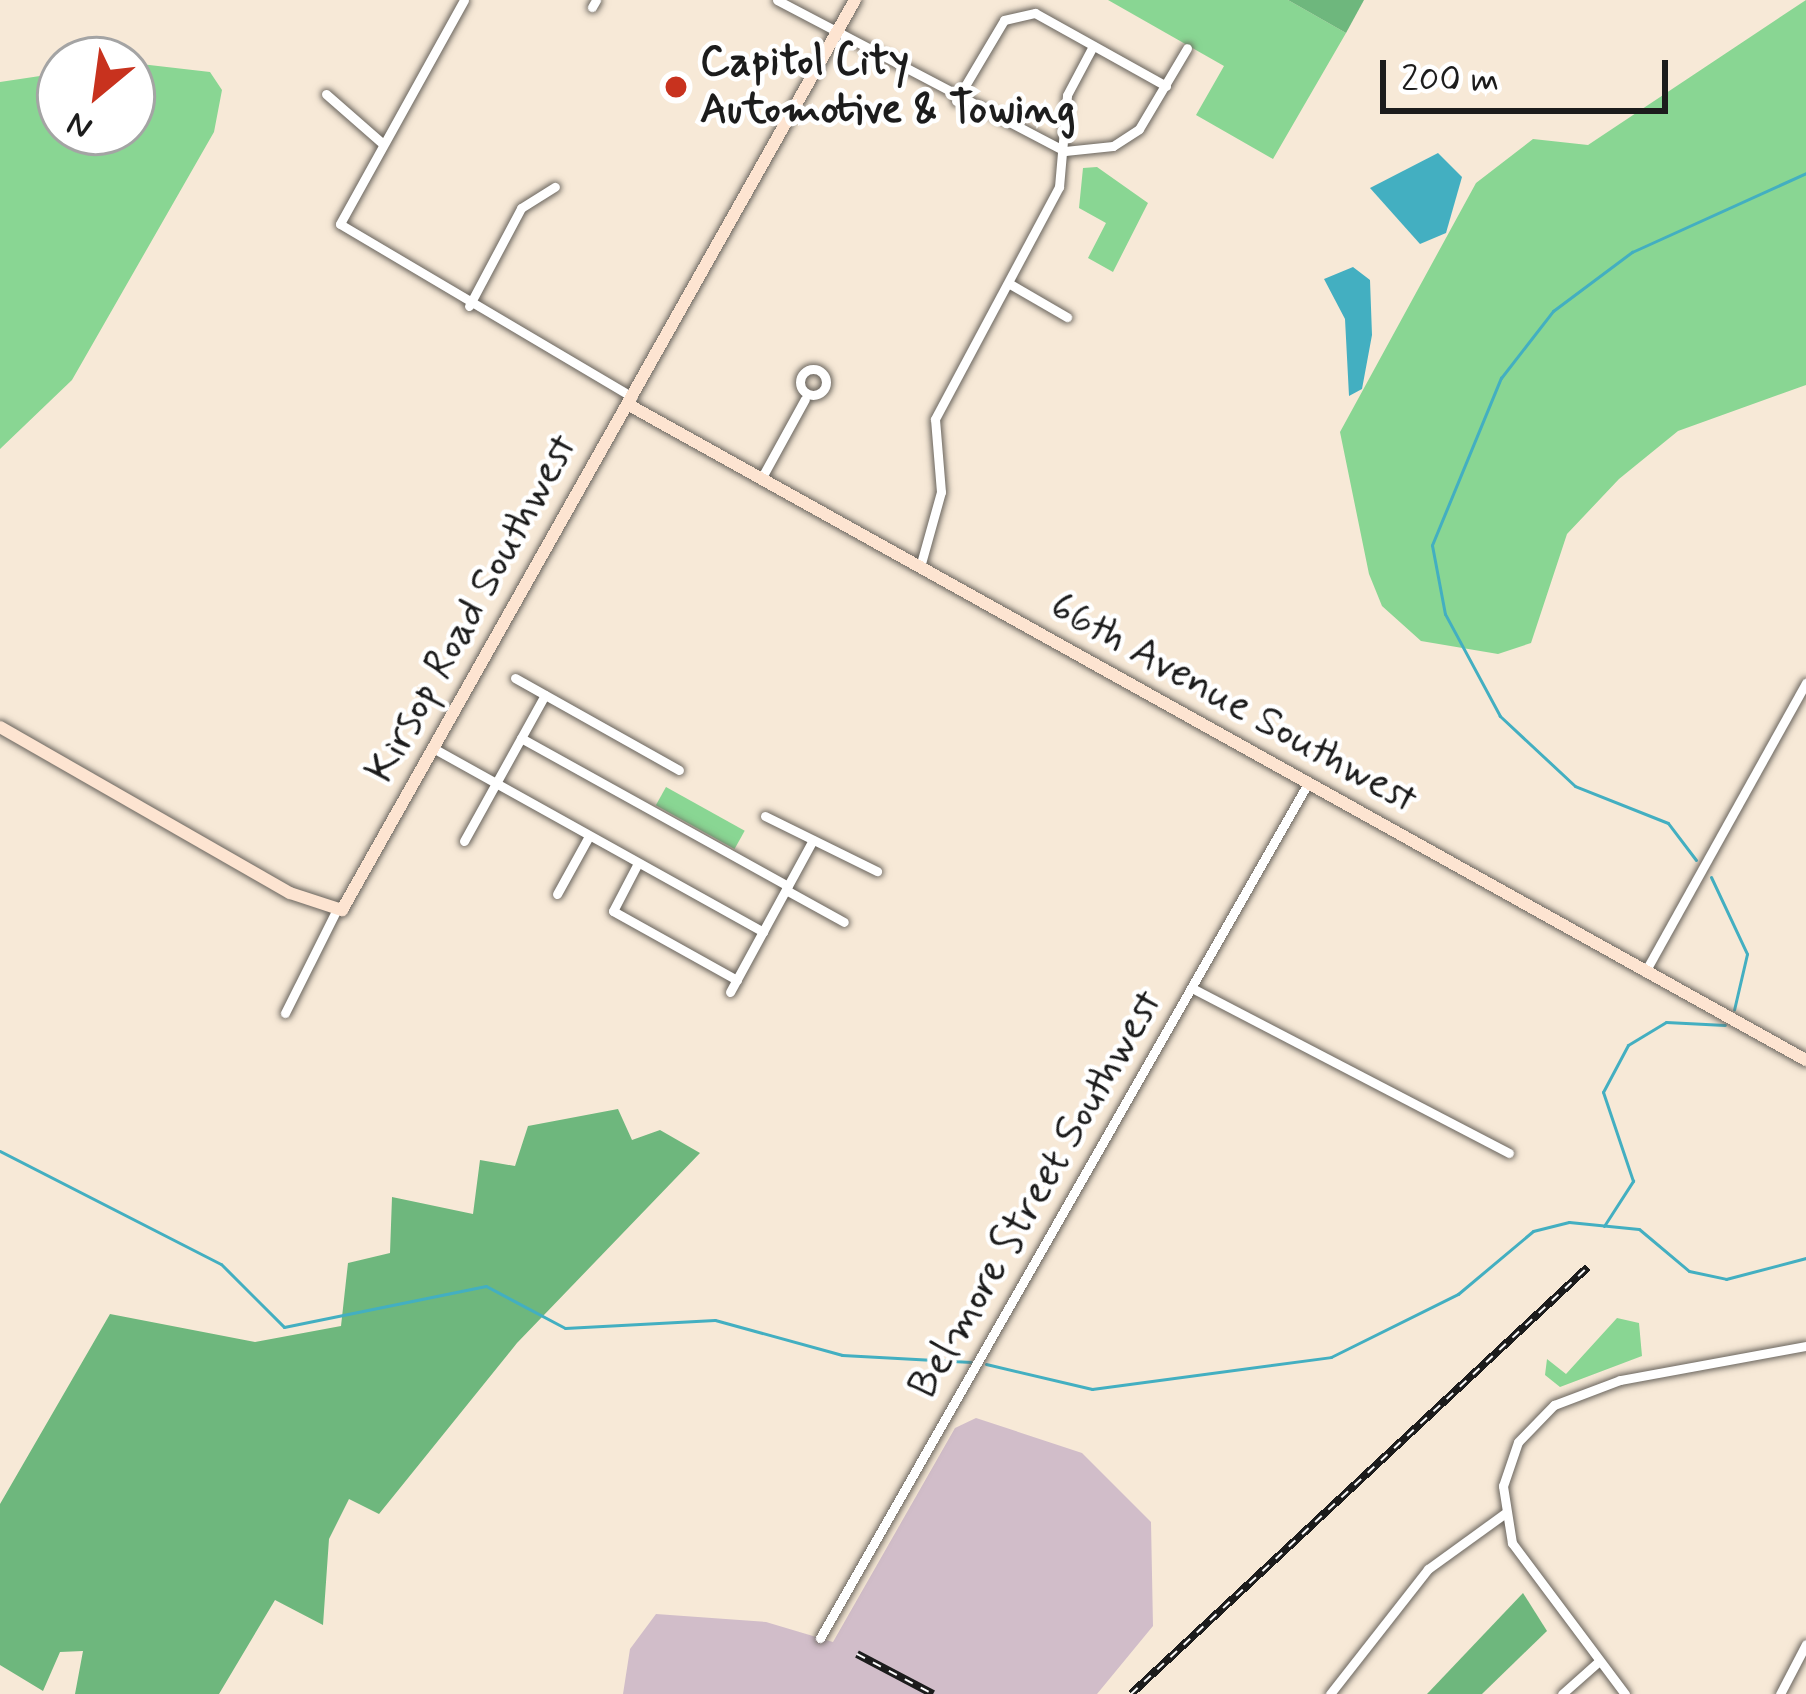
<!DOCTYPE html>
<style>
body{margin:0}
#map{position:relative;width:1806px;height:1694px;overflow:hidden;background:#f7e9d7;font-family:Mynerve,sans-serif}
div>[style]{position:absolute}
.industrial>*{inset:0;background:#d1bdc9}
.green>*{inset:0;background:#89d693;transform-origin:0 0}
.forest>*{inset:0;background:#6eb77d}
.water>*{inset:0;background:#43afc1}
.stream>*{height:3px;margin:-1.5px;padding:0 1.5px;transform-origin:1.5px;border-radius:1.5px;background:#43afc1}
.roads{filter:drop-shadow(0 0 3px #69645d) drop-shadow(0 0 3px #69645d)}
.street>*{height:9px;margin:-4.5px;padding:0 4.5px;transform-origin:4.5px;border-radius:4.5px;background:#fff}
.street>.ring{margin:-4.5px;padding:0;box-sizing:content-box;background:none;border:9px solid #fff;border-radius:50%}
.secondary>*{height:12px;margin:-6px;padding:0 6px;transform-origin:6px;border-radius:6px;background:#fde4d1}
.rail>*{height:8px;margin-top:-4px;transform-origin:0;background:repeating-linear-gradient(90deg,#fff 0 9px,#1c1c1c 0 18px);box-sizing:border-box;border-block:3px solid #1c1c1c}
.dots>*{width:33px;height:33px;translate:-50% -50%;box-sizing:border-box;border:6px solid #fff;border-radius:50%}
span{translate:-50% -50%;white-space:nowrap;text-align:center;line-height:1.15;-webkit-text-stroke:9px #fff;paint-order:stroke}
.poi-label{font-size:42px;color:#1c1c1c;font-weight:700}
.left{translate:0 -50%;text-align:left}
.street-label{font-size:42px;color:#1c1c1c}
.north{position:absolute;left:36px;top:36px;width:120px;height:120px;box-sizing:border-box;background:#fff;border:3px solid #a4a4a4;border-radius:50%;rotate:209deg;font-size:33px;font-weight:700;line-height:48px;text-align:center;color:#1c1c1c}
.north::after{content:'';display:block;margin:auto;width:42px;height:54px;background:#c8321e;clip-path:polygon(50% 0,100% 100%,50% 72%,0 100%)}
.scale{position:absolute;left:1380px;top:60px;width:288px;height:54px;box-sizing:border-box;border:6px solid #1c1c1c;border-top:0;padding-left:15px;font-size:36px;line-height:42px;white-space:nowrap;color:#1c1c1c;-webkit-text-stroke:9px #fff;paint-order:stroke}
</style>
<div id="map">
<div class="industrial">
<i style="clip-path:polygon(976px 1418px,1082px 1453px,1151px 1522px,1153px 1626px,1097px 1694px,623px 1694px,630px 1649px,656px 1614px,766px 1622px,833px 1642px,955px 1428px)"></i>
</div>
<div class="green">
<i style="clip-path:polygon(1108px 0,1288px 0,1346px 33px,1273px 159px,1196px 115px,1224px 66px)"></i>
<i style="clip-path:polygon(1806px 0,1806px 385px,1678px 431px,1619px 479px,1567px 534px,1531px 643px,1498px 654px,1421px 641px,1382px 606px,1369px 574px,1340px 432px,1476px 183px,1533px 139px,1588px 145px)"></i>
<i style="clip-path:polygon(132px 63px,210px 72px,222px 90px,214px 132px,72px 380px,0 449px,0 82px,60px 73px,60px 132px,132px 132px)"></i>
<i style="clip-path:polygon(1097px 167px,1148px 203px,1113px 272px,1088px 258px,1106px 223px,1079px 208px,1083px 168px)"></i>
<i style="left:666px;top:787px;width:90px;height:21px;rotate:29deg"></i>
<i style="clip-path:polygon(1617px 1318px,1639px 1323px,1642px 1356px,1560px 1387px,1545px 1375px,1547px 1359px,1566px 1374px)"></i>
</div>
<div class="forest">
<i style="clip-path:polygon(1288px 0,1364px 0,1346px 33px)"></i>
<i style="clip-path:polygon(618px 1109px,632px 1140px,660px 1130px,700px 1153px,517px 1343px,379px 1514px,349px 1499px,329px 1539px,323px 1625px,275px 1600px,219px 1694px,75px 1694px,83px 1651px,60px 1652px,43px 1691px,0 1665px,0 1504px,110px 1314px,255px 1342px,341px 1326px,348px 1263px,390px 1253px,392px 1197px,473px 1214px,480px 1160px,515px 1166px,528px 1126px)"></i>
<i style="clip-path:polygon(1523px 1593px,1547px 1631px,1482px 1694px,1427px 1694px)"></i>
</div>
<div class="water">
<i style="clip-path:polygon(1438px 153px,1462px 177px,1446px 233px,1420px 244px,1370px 188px)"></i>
<i style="clip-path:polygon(1353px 267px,1370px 280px,1372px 335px,1362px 389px,1349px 396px,1345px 319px,1324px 279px)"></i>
</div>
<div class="stream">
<i style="left:1696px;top:860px;width:46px;rotate:-127.1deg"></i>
<i style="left:1668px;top:823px;width:100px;rotate:-158.3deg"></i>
<i style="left:1575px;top:786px;width:103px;rotate:-137deg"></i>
<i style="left:1500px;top:716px;width:116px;rotate:-118.3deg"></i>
<i style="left:1445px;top:614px;width:70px;rotate:-100.7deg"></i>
<i style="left:1432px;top:545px;width:181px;rotate:-67.6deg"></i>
<i style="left:1501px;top:378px;width:85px;rotate:-52.2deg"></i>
<i style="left:1553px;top:311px;width:99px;rotate:-36.8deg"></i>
<i style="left:1632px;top:252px;width:191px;rotate:-24.4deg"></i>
<i style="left:1711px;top:877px;width:85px;rotate:64.9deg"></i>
<i style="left:1747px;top:954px;width:57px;rotate:103.1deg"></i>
<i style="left:0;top:1151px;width:248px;rotate:27.1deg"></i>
<i style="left:221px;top:1264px;width:89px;rotate:45deg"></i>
<i style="left:284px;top:1327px;width:206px;rotate:-11.5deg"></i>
<i style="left:486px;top:1286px;width:89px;rotate:28deg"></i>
<i style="left:565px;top:1328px;width:150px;rotate:-3.1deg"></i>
<i style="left:715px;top:1320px;width:132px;rotate:15.4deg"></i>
<i style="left:842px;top:1355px;width:129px;rotate:3.1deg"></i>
<i style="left:1604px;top:1226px;width:54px;rotate:-57.2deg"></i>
<i style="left:1633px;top:1181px;width:94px;rotate:-108.6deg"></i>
<i style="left:1603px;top:1092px;width:53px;rotate:-62deg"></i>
<i style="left:1628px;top:1045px;width:44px;rotate:-31.2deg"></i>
<i style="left:1666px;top:1022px;width:59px;rotate:2.9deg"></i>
<i style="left:986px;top:1364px;width:109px;rotate:13.3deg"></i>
<i style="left:1092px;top:1389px;width:241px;rotate:-7.6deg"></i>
<i style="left:1331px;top:1357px;width:142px;rotate:-26.4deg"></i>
<i style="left:1458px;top:1294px;width:98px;rotate:-40deg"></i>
<i style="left:1533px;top:1231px;width:37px;rotate:-14deg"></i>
<i style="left:1569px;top:1222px;width:70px;rotate:5.7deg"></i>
<i style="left:1639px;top:1229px;width:65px;rotate:40deg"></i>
<i style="left:1689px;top:1271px;width:38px;rotate:12deg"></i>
<i style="left:1726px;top:1279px;width:83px;rotate:-14.7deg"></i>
</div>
<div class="roads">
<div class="street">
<i style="left:464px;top:0;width:256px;rotate:119deg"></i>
<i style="left:340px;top:224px;width:340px;rotate:30.6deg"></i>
<i style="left:777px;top:0;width:325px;rotate:27.7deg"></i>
<i style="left:1065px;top:151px;width:48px;rotate:-5.9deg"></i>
<i style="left:1113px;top:146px;width:31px;rotate:-33deg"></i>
<i style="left:1139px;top:129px;width:94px;rotate:-59.3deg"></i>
<i style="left:592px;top:7px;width:8px;rotate:-60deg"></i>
<i style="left:326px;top:94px;width:74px;rotate:41.2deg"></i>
<i style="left:956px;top:101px;width:94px;rotate:-59.3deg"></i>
<i style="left:1004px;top:20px;width:32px;rotate:-13deg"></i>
<i style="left:1035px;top:13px;width:150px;rotate:29.1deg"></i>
<i style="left:1010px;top:284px;width:66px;rotate:30.1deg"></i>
<i style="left:469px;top:306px;width:111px;rotate:-62deg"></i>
<i style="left:521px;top:208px;width:40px;rotate:-32deg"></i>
<i class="ring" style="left:800px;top:369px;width:17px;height:17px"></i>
<i style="left:761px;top:479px;width:91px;rotate:-61.2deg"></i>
<i style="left:920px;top:567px;width:78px;rotate:-74.4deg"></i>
<i style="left:941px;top:492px;width:73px;rotate:-94.7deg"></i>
<i style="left:935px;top:419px;width:263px;rotate:-61.9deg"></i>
<i style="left:1059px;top:187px;width:92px;rotate:-85deg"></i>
<i style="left:1067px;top:95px;width:55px;rotate:-62deg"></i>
<i style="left:515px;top:678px;width:188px;rotate:29.3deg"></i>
<i style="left:521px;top:738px;width:305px;rotate:29deg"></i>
<i style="left:433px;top:748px;width:378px;rotate:29.1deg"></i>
<i style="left:765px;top:816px;width:125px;rotate:26.2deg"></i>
<i style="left:464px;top:841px;width:167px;rotate:-61deg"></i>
<i style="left:638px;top:863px;width:54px;rotate:117.5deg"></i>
<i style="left:613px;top:911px;width:142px;rotate:29.1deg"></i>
<i style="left:786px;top:890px;width:66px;rotate:28.9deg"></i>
<i style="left:557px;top:894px;width:66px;rotate:-61.1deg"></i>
<i style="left:1645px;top:972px;width:331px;rotate:-60.9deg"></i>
<i style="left:1194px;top:989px;width:355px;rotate:27.5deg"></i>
<i style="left:730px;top:992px;width:173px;rotate:-61.4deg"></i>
<i style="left:285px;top:1013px;width:112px;rotate:-63.4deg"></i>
<i style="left:820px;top:1638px;width:984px;rotate:-60.28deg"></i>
<i style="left:1330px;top:1694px;width:159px;rotate:-51.9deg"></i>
<i style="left:1428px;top:1569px;width:94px;rotate:-35.9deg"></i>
<i style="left:1562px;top:1694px;width:48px;rotate:-41.6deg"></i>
<i style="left:1625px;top:1694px;width:189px;rotate:-126.8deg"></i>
<i style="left:1512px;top:1543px;width:58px;rotate:-99deg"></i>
<i style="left:1503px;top:1486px;width:46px;rotate:-71.2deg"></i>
<i style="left:1518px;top:1442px;width:52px;rotate:-45.8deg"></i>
<i style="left:1554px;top:1405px;width:71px;rotate:-20.7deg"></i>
<i style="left:1620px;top:1380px;width:189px;rotate:-10.4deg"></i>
<i style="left:1780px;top:1694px;width:56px;rotate:-62.5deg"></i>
</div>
<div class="secondary">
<i style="left:629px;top:405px;width:1347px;rotate:29.1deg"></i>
<i style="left:0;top:727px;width:334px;rotate:29.8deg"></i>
<i style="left:290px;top:893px;width:55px;rotate:18.1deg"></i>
<i style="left:342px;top:910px;width:1045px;rotate:-60.59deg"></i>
</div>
</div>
<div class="rail">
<i style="left:857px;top:1654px;width:86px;rotate:27.8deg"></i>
<i style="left:1131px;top:1694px;width:625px;rotate:-43.06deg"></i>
</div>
<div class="dots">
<i style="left:676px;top:87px;background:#c8321e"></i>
</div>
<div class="poi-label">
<span class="left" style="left:700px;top:87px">Capitol City<br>Automotive &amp; Towing</span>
</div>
<div class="street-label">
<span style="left:473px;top:609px;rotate:-61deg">Kirsop Road Southwest</span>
<span style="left:1233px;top:704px;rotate:29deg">66th Avenue Southwest</span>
<span style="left:1037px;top:1195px;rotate:-60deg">Belmore Street Southwest</span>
</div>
<div class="north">N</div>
<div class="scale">200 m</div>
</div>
